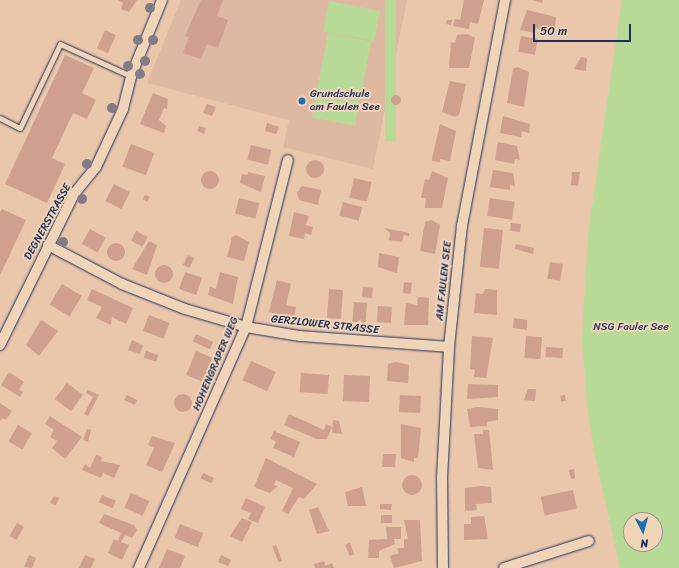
<!DOCTYPE html>
<style>
body{margin:0}
#map{position:relative;width:679px;height:568px;overflow:hidden;background:#eac6ab;font-family:Sriracha,sans-serif}
div>[style]{position:absolute}
.built>*{inset:0;background:#deb8a1}
.green>*{inset:0;background:#b7db96;transform-origin:0 0}
.building>*{inset:0;background:#cfa08d;transform-origin:0 0}
.round{border-radius:50%}
.roads{filter:drop-shadow(0 0 1px #1b2f5e) drop-shadow(0 0 1px #1b2f5e)}
.lane>*{height:5px;margin:-2.5px;padding:0 2.5px;transform-origin:2.5px;border-radius:2.5px;background:#f0d4b7}
.street>*{height:10px;margin:-5px;padding:0 5px;transform-origin:5px;border-radius:5px;background:#f0d4b7}
.trees>*{width:10px;height:10px;margin:-5px;border-radius:50%;background:#817c84}
.dots>*{width:11px;height:11px;translate:-50% -50%;box-sizing:border-box;border:2px solid #f0d4b7;border-radius:50%}
span{translate:-50% -50%;white-space:nowrap;text-align:center;line-height:1.15;-webkit-text-stroke:4px #f0d4b7;paint-order:stroke}
.poi-label{font-size:11px;color:#1b2f5e}
.left{translate:0 -50%;text-align:left}
.street-label{font-size:11px;color:#1b2f5e}
.park-label{font-size:11px;color:#2b4064}
.north{position:absolute;left:623px;top:512px;width:40px;height:40px;box-sizing:border-box;background:#f0d4b7;border:1px solid #9b9293;border-radius:50%;rotate:174deg;font-size:11px;font-weight:700;line-height:16px;text-align:center;color:#1b2f5e}
.north::after{content:'';display:block;margin:auto;width:14px;height:18px;background:#1f6fb2;clip-path:polygon(50% 0,100% 100%,50% 72%,0 100%)}
.scale{position:absolute;left:533px;top:24px;width:98px;height:18px;box-sizing:border-box;border:2px solid #1b2f5e;border-top:0;padding-left:5px;font-size:12px;line-height:14px;white-space:nowrap;color:#1b2f5e;-webkit-text-stroke:3px #f0d4b7;paint-order:stroke}
</style>
<div id="map">
<div class="built">
<i style="clip-path:polygon(181px 0,407px 0,373px 169px,283px 147px,289px 120px,147px 83px)"></i>
</div>
<div class="green">
<i style="left:385px;top:0;width:11px;height:141px"></i>
<i style="clip-path:polygon(evenodd,622px 0,679px 0,679px 568px,620px 568px,593px 446px,587px 404px,582px 339px,588px 234px,622px 0,631px 520px,655px 520px,655px 544px,631px 544px,631px 520px)"></i>
<i style="left:329px;top:1px;width:52px;height:31px;rotate:11deg"></i>
<i style="left:328px;top:33px;width:44px;height:86px;rotate:11deg"></i>
</div>
<div class="building">
<i style="clip-path:polygon(118px 0,137px 0,129px 12px,121px 9px,123px 3px)"></i>
<i style="clip-path:polygon(201px 0,223px 0,217px 16px,228px 20px,218px 48px,207px 44px,201px 59px,183px 53px,189px 37px,185px 36px)"></i>
<i style="clip-path:polygon(464px 0,484px 0,478px 24px,470px 22px,469px 29px,453px 26px,455px 19px,460px 20px)"></i>
<i style="clip-path:polygon(533px 0,543px 0,542px 3px)"></i>
<i style="clip-path:polygon(527px 10px,556px 17px,555px 28px,553px 31px,536px 28px,535px 33px,520px 30px)"></i>
<i style="clip-path:polygon(447px 20px,452px 20px,451px 25px,446px 24px)"></i>
<i style="left:105px;top:30px;width:12px;height:20px;rotate:24deg"></i>
<i style="clip-path:polygon(467px 34px,475px 38px,469px 68px,449px 68px,451px 42px,455px 43px,457px 35px)"></i>
<i style="left:521px;top:36px;width:17px;height:16px;rotate:10deg"></i>
<i style="clip-path:polygon(65px 55px,94px 68px,82px 93px,96px 100px,87px 119px,73px 113px,52px 158px,65px 164px,47px 203px,5px 184px)"></i>
<i style="clip-path:polygon(581px 57px,587px 58px,586px 71px,574px 69px)"></i>
<i style="clip-path:polygon(517px 67px,529px 72px,524px 107px,507px 103px,513px 69px)"></i>
<i style="clip-path:polygon(450px 81px,466px 84px,459px 115px,455px 117px,442px 112px)"></i>
<i style="clip-path:polygon(153px 93px,168px 99px,167px 109px,164px 108px,159px 120px,166px 126px,164px 133px,140px 124px)"></i>
<i class="round" style="left:391px;top:95px;width:10px;height:10px"></i>
<i style="clip-path:polygon(207px 104px,216px 107px,212px 116px,203px 113px)"></i>
<i style="clip-path:polygon(503px 116px,530px 124px,529px 133px,522px 131px,521px 137px,500px 133px)"></i>
<i style="clip-path:polygon(267px 123px,279px 127px,276px 134px,265px 131px)"></i>
<i style="clip-path:polygon(440px 124px,456px 131px,450px 161px,440px 159px,440px 162px,432px 161px,432px 158px)"></i>
<i style="clip-path:polygon(199px 126px,206px 128px,204px 134px,197px 131px)"></i>
<i style="clip-path:polygon(498px 142px,517px 146px,520px 160px,515px 159px,514px 164px,495px 160px)"></i>
<i style="left:131px;top:144px;width:25px;height:24px;rotate:21deg"></i>
<i style="left:251px;top:145px;width:21px;height:15px;rotate:14deg"></i>
<i class="round" style="left:306px;top:160px;width:18px;height:18px"></i>
<i style="clip-path:polygon(493px 170px,513px 173px,515px 186px,510px 185px,510px 190px,490px 187px)"></i>
<i class="round" style="left:201px;top:171px;width:18px;height:18px"></i>
<i style="clip-path:polygon(432px 171px,448px 178px,442px 208px,425px 208px,426px 198px,421px 198px,425px 179px,429px 180px)"></i>
<i style="clip-path:polygon(248px 172px,265px 176px,261px 192px,240px 183px,242px 174px,247px 175px)"></i>
<i style="clip-path:polygon(572px 172px,580px 172px,578px 186px,571px 185px)"></i>
<i style="left:354px;top:178px;width:18px;height:20px;rotate:13deg"></i>
<i style="left:114px;top:184px;width:18px;height:19px;rotate:27deg"></i>
<i style="clip-path:polygon(302px 186px,321px 190px,318px 205px,299px 200px,297px 193px)"></i>
<i style="clip-path:polygon(145px 195px,150px 197px,147px 202px,143px 199px)"></i>
<i style="left:239px;top:198px;width:21px;height:16px;rotate:14deg"></i>
<i style="left:490px;top:198px;width:25px;height:18px;rotate:9deg"></i>
<i style="left:343px;top:202px;width:20px;height:14px;rotate:15deg"></i>
<i style="clip-path:polygon(2px 209px,26px 220px,0 275px,0 212px)"></i>
<i style="clip-path:polygon(294px 212px,309px 216px,306px 225px,313px 227px,311px 235px,305px 233px,304px 239px,289px 236px)"></i>
<i style="clip-path:polygon(432px 220px,440px 225px,435px 254px,420px 251px,425px 222px)"></i>
<i style="left:511px;top:223px;width:10px;height:8px;rotate:6deg"></i>
<i style="clip-path:polygon(384px 228px,409px 233px,409px 236px,404px 235px,402px 242px,389px 240px,390px 233px)"></i>
<i style="left:484px;top:228px;width:19px;height:39px;rotate:6deg"></i>
<i style="left:90px;top:229px;width:18px;height:17px;rotate:29deg"></i>
<i style="left:136px;top:231px;width:13px;height:11px;rotate:27deg"></i>
<i style="clip-path:polygon(236px 235px,249px 242px,244px 261px,227px 257px,232px 237px)"></i>
<i style="clip-path:polygon(149px 241px,157px 245px,147px 275px,132px 269px)"></i>
<i class="round" style="left:107px;top:243px;width:18px;height:18px"></i>
<i style="clip-path:polygon(516px 244px,534px 248px,533px 254px,515px 249px)"></i>
<i style="clip-path:polygon(379px 253px,399px 257px,397px 273px,378px 267px)"></i>
<i style="left:188px;top:255px;width:7px;height:11px;rotate:27deg"></i>
<i style="left:550px;top:262px;width:13px;height:17px;rotate:9deg"></i>
<i class="round" style="left:155px;top:265px;width:18px;height:18px"></i>
<i style="left:185px;top:272px;width:18px;height:18px;rotate:19deg"></i>
<i style="clip-path:polygon(220px 272px,238px 277px,233px 304px,208px 295px,210px 287px,216px 289px)"></i>
<i style="clip-path:polygon(277px 280px,291px 284px,286px 305px,296px 307px,294px 318px,269px 312px)"></i>
<i style="left:404px;top:282px;width:8px;height:11px;rotate:7deg"></i>
<i style="left:62px;top:284px;width:23px;height:24px;rotate:31deg"></i>
<i style="left:363px;top:287px;width:10px;height:10px;rotate:6deg"></i>
<i style="clip-path:polygon(92px 289px,133px 308px,126px 324px,112px 317px,111px 325px,96px 318px,102px 307px,87px 300px)"></i>
<i style="left:329px;top:289px;width:14px;height:29px;rotate:4deg"></i>
<i style="clip-path:polygon(485px 289px,497px 290px,497px 315px,474px 313px,476px 293px,483px 294px)"></i>
<i style="clip-path:polygon(418px 297px,429px 298px,428px 325px,404px 325px,406px 303px,417px 305px)"></i>
<i style="left:354px;top:302px;width:13px;height:20px;rotate:4deg"></i>
<i style="left:378px;top:306px;width:14px;height:16px;rotate:4deg"></i>
<i style="left:149px;top:315px;width:22px;height:17px;rotate:21deg"></i>
<i style="clip-path:polygon(514px 318px,527px 320px,527px 330px,513px 328px)"></i>
<i style="clip-path:polygon(41px 320px,58px 331px,39px 356px,26px 345px)"></i>
<i style="left:196px;top:334px;width:19px;height:8px;rotate:25deg"></i>
<i style="clip-path:polygon(472px 336px,493px 338px,486px 378px,474px 377px,475px 370px,470px 369px)"></i>
<i style="left:526px;top:336px;width:16px;height:22px;rotate:4deg"></i>
<i style="clip-path:polygon(132px 340px,143px 345px,140px 354px,128px 350px)"></i>
<i style="left:546px;top:347px;width:17px;height:10px;rotate:3deg"></i>
<i style="left:146px;top:351px;width:13px;height:7px;rotate:18deg"></i>
<i style="left:196px;top:351px;width:18px;height:26px;rotate:22deg"></i>
<i style="left:251px;top:361px;width:27px;height:21px;rotate:24deg"></i>
<i style="clip-path:polygon(396px 362px,409px 365px,408px 383px,387px 381px,388px 364px)"></i>
<i style="clip-path:polygon(9px 372px,24px 382px,19px 389px,23px 392px,20px 397px,1px 385px)"></i>
<i style="left:301px;top:373px;width:28px;height:19px;rotate:4deg"></i>
<i style="left:344px;top:375px;width:26px;height:26px;rotate:2deg"></i>
<i style="left:67px;top:383px;width:20px;height:20px;rotate:37deg"></i>
<i style="clip-path:polygon(468px 384px,498px 385px,498px 397px,467px 399px)"></i>
<i style="clip-path:polygon(528px 389px,536px 389px,535px 401px,524px 400px)"></i>
<i style="clip-path:polygon(88px 390px,99px 395px,88px 416px,84px 414px,93px 397px,86px 393px)"></i>
<i class="round" style="left:174px;top:394px;width:18px;height:18px"></i>
<i style="clip-path:polygon(127px 395px,137px 400px,135px 405px,124px 400px)"></i>
<i style="left:400px;top:395px;width:21px;height:17px;rotate:3deg"></i>
<i style="left:565px;top:395px;width:6px;height:5px;rotate:81deg"></i>
<i style="clip-path:polygon(0 403px,12px 411px,6px 420px,2px 418px,0 421px)"></i>
<i style="clip-path:polygon(478px 407px,498px 409px,498px 420px,487px 422px,487px 426px,470px 427px,467px 409px)"></i>
<i style="clip-path:polygon(289px 414px,324px 430px,326px 424px,332px 427px,327px 439px,317px 439px,284px 425px)"></i>
<i style="clip-path:polygon(50px 416px,82px 437px,65px 459px,52px 448px,57px 441px,50px 437px,54px 430px,45px 424px)"></i>
<i style="clip-path:polygon(333px 420px,339px 421px,342px 434px,332px 433px)"></i>
<i style="clip-path:polygon(401px 424px,421px 428px,418px 458px,414px 458px,414px 462px,401px 458px)"></i>
<i style="left:18px;top:425px;width:16px;height:19px;rotate:30deg"></i>
<i style="clip-path:polygon(87px 429px,91px 430px,88px 442px,83px 440px)"></i>
<i style="clip-path:polygon(483px 430px,489px 430px,493px 470px,478px 468px,474px 434px,483px 434px)"></i>
<i style="clip-path:polygon(274px 431px,300px 442px,294px 457px,273px 448px,276px 441px,270px 439px)"></i>
<i style="clip-path:polygon(152px 436px,175px 443px,162px 472px,146px 465px,154px 448px,148px 445px)"></i>
<i style="clip-path:polygon(383px 454px,396px 454px,395px 467px,382px 467px)"></i>
<i style="clip-path:polygon(96px 455px,102px 457px,101px 461px,120px 465px,114px 478px,103px 473px,101px 478px,82px 470px,85px 464px,90px 468px)"></i>
<i style="clip-path:polygon(266px 458px,317px 484px,304px 499px,299px 497px,288px 514px,282px 511px,293px 488px,276px 480px,274px 485px,278px 486px,270px 493px,254px 487px)"></i>
<i style="clip-path:polygon(574px 469px,575px 478px,571px 479px,569px 470px)"></i>
<i style="left:203px;top:473px;width:12px;height:6px;rotate:24deg"></i>
<i class="round" style="left:402px;top:475px;width:20px;height:20px"></i>
<i style="clip-path:polygon(482px 486px,491px 487px,492px 503px,476px 504px,477px 510px,465px 511px,465px 488px)"></i>
<i style="clip-path:polygon(362px 487px,366px 506px,348px 506px,345px 492px)"></i>
<i style="left:573px;top:490px;width:19px;height:33px;rotate:78deg"></i>
<i style="left:131px;top:493px;width:20px;height:16px;rotate:24deg"></i>
<i style="left:102px;top:495px;width:15px;height:8px;rotate:23deg"></i>
<i style="clip-path:polygon(54px 496px,59px 498px,56px 505px,50px 503px)"></i>
<i style="clip-path:polygon(246px 498px,265px 507px,258px 523px,248px 519px,251px 513px,241px 509px)"></i>
<i style="clip-path:polygon(380px 504px,392px 504px,391px 510px,380px 509px)"></i>
<i style="clip-path:polygon(318px 507px,329px 531px,317px 534px,309px 510px)"></i>
<i style="clip-path:polygon(104px 514px,134px 525px,137px 530px,132px 538px,125px 535px,121px 542px,129px 545px,122px 560px,108px 553px,114px 539px,118px 541px,121px 533px,99px 523px)"></i>
<i style="left:381px;top:515px;width:11px;height:8px"></i>
<i style="clip-path:polygon(484px 516px,488px 539px,464px 540px,464px 524px,471px 524px,471px 517px)"></i>
<i style="clip-path:polygon(242px 518px,252px 522px,242px 542px,230px 536px)"></i>
<i style="clip-path:polygon(404px 520px,420px 520px,422px 561px,394px 568px,390px 556px,399px 553px,397px 548px,404px 548px,404px 539px,408px 539px)"></i>
<i style="left:17px;top:523px;width:8px;height:15px;rotate:30deg"></i>
<i style="left:180px;top:524px;width:25px;height:15px;rotate:21deg"></i>
<i style="clip-path:polygon(386px 527px,401px 527px,401px 539px,394px 539px,395px 544px,379px 551px,379px 558px,368px 558px,369px 540px,387px 539px)"></i>
<i style="left:350px;top:543px;width:12px;height:5px;rotate:70deg"></i>
<i style="left:276px;top:545px;width:17px;height:4px;rotate:69deg"></i>
<i style="clip-path:polygon(167px 549px,185px 556px,180px 568px,159px 568px)"></i>
<i style="clip-path:polygon(29px 555px,36px 558px,32px 568px,24px 567px)"></i>
<i style="clip-path:polygon(85px 555px,95px 559px,91px 568px,79px 568px)"></i>
<i style="clip-path:polygon(221px 555px,231px 560px,228px 566px,218px 562px)"></i>
<i style="clip-path:polygon(324px 561px,325px 566px,332px 563px,334px 568px,315px 568px,314px 564px)"></i>
</div>
<div class="roads">
<div class="lane">
<i style="left:0;top:118px;width:22px;rotate:27deg"></i>
<i style="left:20px;top:128px;width:93px;rotate:-64.5deg"></i>
<i style="left:60px;top:44px;width:78px;rotate:24.3deg"></i>
</div>
<div class="street">
<i style="left:48px;top:245px;width:84px;rotate:27.8deg"></i>
<i style="left:122px;top:284px;width:68px;rotate:21.6deg"></i>
<i style="left:185px;top:309px;width:64px;rotate:16.4deg"></i>
<i style="left:246px;top:327px;width:55px;rotate:9.5deg"></i>
<i style="left:300px;top:336px;width:149px;rotate:4.2deg"></i>
<i style="left:0;top:345px;width:168px;rotate:-63.9deg"></i>
<i style="left:74px;top:194px;width:35px;rotate:-51deg"></i>
<i style="left:96px;top:167px;width:64px;rotate:-65deg"></i>
<i style="left:123px;top:109px;width:34px;rotate:-76deg"></i>
<i style="left:131px;top:76px;width:82px;rotate:-67.8deg"></i>
<i style="left:139px;top:568px;width:264px;rotate:-66.1deg"></i>
<i style="left:246px;top:327px;width:172px;rotate:-75.9deg"></i>
<i style="left:443px;top:568px;width:90px;rotate:-90.6deg"></i>
<i style="left:442px;top:478px;width:131px;rotate:-86.9deg"></i>
<i style="left:449px;top:347px;width:122px;rotate:-83.9deg"></i>
<i style="left:462px;top:226px;width:230px;rotate:-79.2deg"></i>
<i style="left:504px;top:568px;width:89px;rotate:-17.6deg"></i>
</div>
</div>
<div class="trees">
<i style="left:150px;top:8px"></i>
<i style="left:138px;top:40px"></i>
<i style="left:153px;top:40px"></i>
<i style="left:145px;top:61px"></i>
<i style="left:128px;top:66px"></i>
<i style="left:140px;top:74px"></i>
<i style="left:112px;top:108px"></i>
<i style="left:87px;top:164px"></i>
<i style="left:82px;top:199px"></i>
<i style="left:63px;top:242px"></i>
</div>
<div class="dots">
<i style="left:302px;top:101px;background:#1f6fb2"></i>
</div>
<div class="poi-label">
<span class="left" style="left:310px;top:101px">Grundschule<br>am Faulen See</span>
</div>
<div class="street-label">
<span style="left:48px;top:222px;rotate:-61deg">DEGNERSTRASSE</span>
<span style="left:444px;top:281px;rotate:-84deg">AM FAULEN SEE</span>
<span style="left:325px;top:325px;rotate:6deg">GERZLOWER STRASSE</span>
<span style="left:216px;top:364px;rotate:-67deg">HOHENGRAPER WEG</span>
</div>
<div class="park-label">
<span style="left:631px;top:327px">NSG Fauler See</span>
</div>
<div class="north">N</div>
<div class="scale">50 m</div>
</div>
